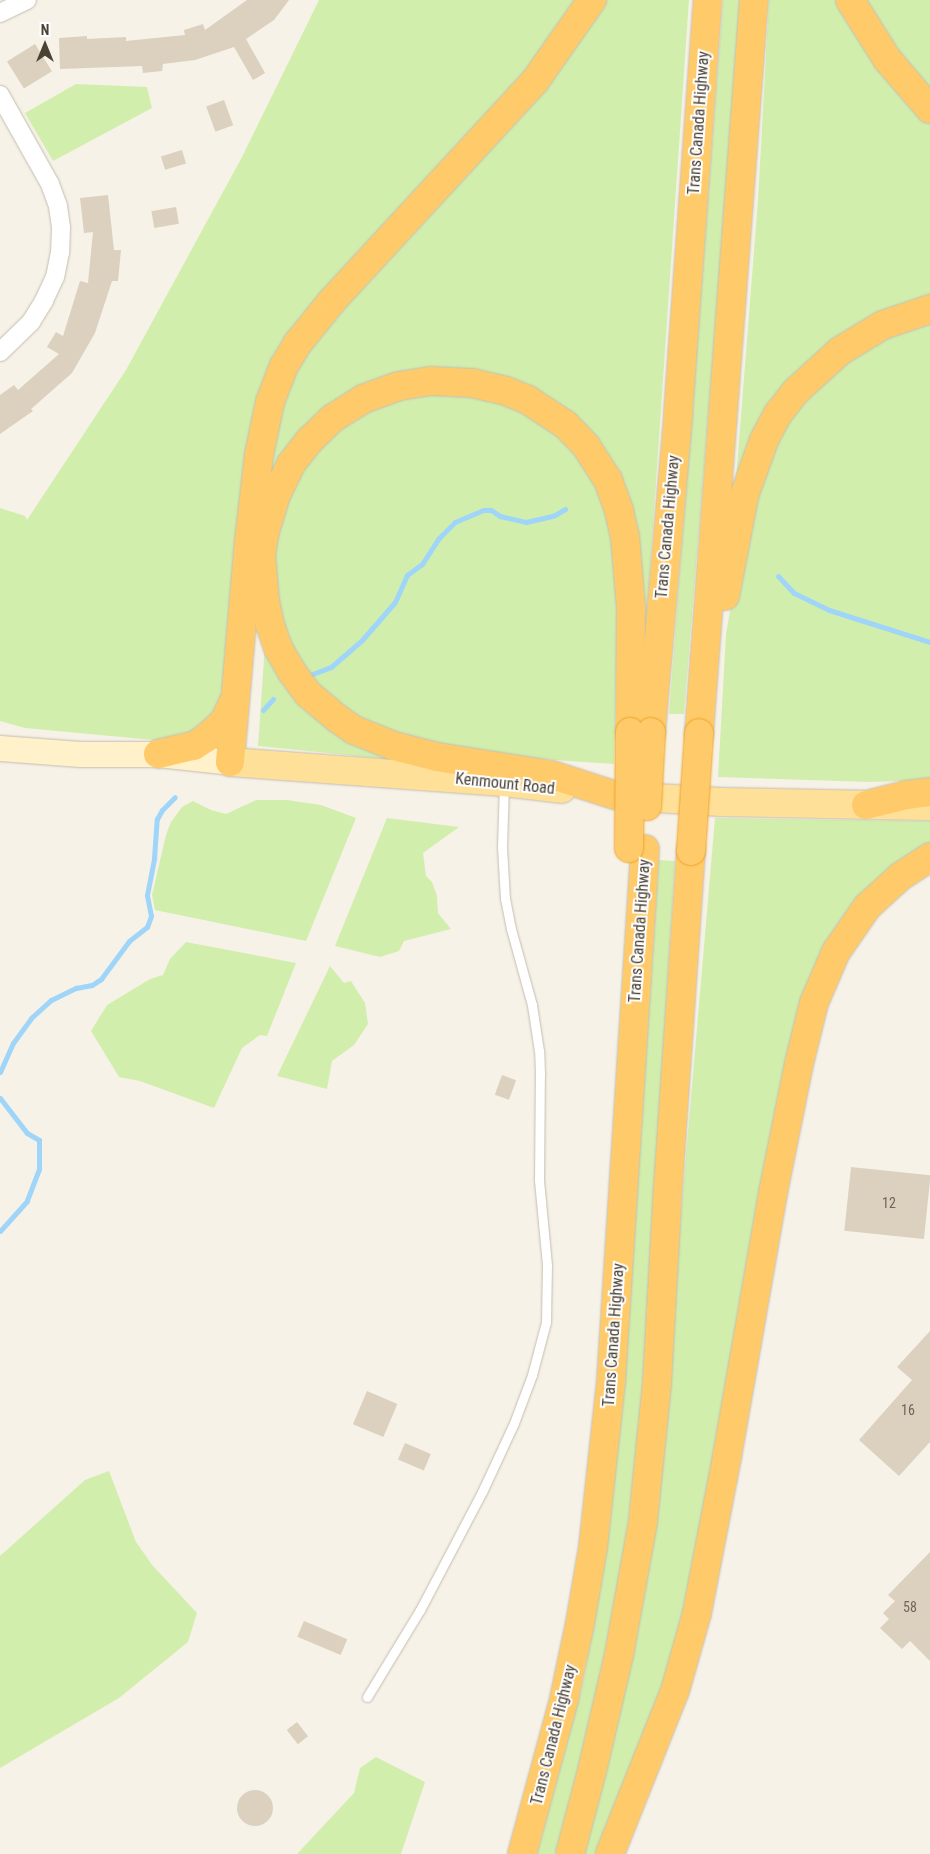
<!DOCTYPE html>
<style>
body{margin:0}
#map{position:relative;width:930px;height:1854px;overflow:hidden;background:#f6f2e8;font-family:"Roboto Condensed",sans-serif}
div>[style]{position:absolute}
.green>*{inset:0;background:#d2eead}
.stream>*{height:5px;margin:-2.5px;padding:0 2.5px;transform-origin:2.5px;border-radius:2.5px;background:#9fd5f9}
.building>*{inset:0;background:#dcd0bf;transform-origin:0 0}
.round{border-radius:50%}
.roads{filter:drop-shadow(0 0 1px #c6bcad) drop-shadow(0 0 1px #c6bcad)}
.service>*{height:9px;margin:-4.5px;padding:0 4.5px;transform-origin:4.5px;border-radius:4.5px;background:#fff}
.minor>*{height:18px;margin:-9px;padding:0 9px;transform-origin:9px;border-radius:9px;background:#fff}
.secondary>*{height:25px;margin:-12.5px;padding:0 12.5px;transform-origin:12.5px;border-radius:12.5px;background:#fff1c9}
.primary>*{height:28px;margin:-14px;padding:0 14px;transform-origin:14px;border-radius:14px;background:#ffe098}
.motorway>*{height:28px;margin:-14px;padding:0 14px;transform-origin:14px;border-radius:14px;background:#ffcb6a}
.bridges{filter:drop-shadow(0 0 1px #efa329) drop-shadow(0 0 1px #efa329)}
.motorway-bridge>*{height:28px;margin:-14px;padding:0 14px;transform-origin:14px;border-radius:14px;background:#ffcb6a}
span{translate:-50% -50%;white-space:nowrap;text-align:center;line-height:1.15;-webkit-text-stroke:4px #fff;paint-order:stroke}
.number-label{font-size:14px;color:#6f6658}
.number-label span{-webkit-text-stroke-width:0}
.street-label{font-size:16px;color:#4b4236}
.north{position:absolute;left:20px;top:20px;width:50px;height:50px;-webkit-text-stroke:4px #fff;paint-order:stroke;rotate:0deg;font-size:14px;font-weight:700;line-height:20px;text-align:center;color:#4b4236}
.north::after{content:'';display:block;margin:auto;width:18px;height:22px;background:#4b4236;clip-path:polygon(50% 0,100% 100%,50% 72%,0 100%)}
</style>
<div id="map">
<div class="green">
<i style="clip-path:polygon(319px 0,579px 0,527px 74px,297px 322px,224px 692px,214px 715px,189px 735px,164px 741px,25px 728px,0 721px,0 508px,25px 516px,27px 520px,126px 370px,242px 157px)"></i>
<i style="clip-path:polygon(602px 0,689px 0,645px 643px,639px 569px,565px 412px,400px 376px,263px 497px,272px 435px,296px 364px)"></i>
<i style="clip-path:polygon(723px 0,740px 0,727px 184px,684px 714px,669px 714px)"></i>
<i style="clip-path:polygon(769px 0,840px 0,930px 122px,930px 301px,853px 332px,735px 492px,758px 200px)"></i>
<i style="clip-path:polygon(860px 0,930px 0,930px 97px)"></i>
<i style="clip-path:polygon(76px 84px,147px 87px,152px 108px,53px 161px,25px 113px)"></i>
<i style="clip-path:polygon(930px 317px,930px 780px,870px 782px,718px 777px,726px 634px,749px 500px,790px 412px,860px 345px)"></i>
<i style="clip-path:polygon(414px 393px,494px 398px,552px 427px,589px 468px,611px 523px,618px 602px,614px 764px,540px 759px,427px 745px,349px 714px,304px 673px,278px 620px,274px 544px,299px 470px,353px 416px)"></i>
<i style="clip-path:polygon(265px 644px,408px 761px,258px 746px)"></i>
<i style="clip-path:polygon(256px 800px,287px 800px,321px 805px,356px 818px,306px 941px,155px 910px,152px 895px,166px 835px,171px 822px,182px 807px,193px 801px,211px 810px,226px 814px)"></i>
<i style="clip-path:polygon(387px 818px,459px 827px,423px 853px,426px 876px,432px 882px,437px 896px,438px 913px,451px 929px,404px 941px,399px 951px,380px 957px,335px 946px)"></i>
<i style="clip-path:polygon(715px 818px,930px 821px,930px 849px,837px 937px,689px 1622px,602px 1854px,580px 1854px,664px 1412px)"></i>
<i style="clip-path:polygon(659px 860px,675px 861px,642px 1399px,626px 1542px,599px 1683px,565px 1822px,555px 1854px,537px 1854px,584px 1679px,608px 1538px,623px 1398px)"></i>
<i style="clip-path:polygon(186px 942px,296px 963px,267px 1036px,260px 1035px,242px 1048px,214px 1108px,140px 1081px,119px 1077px,91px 1031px,107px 1005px,150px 979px,163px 975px,170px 959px)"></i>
<i style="clip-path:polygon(330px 966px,344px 983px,351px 981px,365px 1003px,368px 1024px,354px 1045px,332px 1061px,327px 1089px,277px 1076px)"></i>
<i style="clip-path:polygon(109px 1471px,136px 1542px,153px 1566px,197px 1613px,188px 1642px,119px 1698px,0 1768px,0 1556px,85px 1480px)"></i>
<i style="clip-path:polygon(376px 1757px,425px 1782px,401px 1854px,297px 1854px,354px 1793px,360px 1768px)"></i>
</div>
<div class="stream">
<i style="left:778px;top:576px;width:23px;rotate:47deg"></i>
<i style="left:794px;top:593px;width:39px;rotate:26deg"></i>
<i style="left:829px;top:610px;width:106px;rotate:17.6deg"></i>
<i style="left:310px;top:675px;width:22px;rotate:-21deg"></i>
<i style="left:331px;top:667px;width:41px;rotate:-41.1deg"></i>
<i style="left:362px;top:640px;width:50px;rotate:-49deg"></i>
<i style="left:395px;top:602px;width:30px;rotate:-66deg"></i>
<i style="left:407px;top:575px;width:19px;rotate:-36deg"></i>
<i style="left:422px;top:564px;width:30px;rotate:-57deg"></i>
<i style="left:438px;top:539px;width:24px;rotate:-45deg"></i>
<i style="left:455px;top:522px;width:30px;rotate:-23deg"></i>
<i style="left:483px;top:510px;width:8px"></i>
<i style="left:491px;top:510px;width:11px;rotate:34deg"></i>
<i style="left:500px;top:516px;width:27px;rotate:13deg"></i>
<i style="left:526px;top:522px;width:28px;rotate:-13deg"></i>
<i style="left:553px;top:516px;width:14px;rotate:-30deg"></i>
<i style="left:263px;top:710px;width:15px;rotate:-48deg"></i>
<i style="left:0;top:1072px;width:32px;rotate:-66deg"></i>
<i style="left:13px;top:1043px;width:31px;rotate:-54deg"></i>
<i style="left:31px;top:1018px;width:27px;rotate:-42deg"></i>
<i style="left:51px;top:1000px;width:28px;rotate:-26deg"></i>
<i style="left:76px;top:988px;width:16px;rotate:-11deg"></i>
<i style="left:92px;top:985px;width:11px;rotate:-34deg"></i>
<i style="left:101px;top:979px;width:47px;rotate:-53.6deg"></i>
<i style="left:129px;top:941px;width:23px;rotate:-38deg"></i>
<i style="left:147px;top:927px;width:12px;rotate:-70deg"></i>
<i style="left:151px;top:916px;width:21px;rotate:-101deg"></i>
<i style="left:147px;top:895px;width:38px;rotate:-79deg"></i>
<i style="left:154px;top:858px;width:39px;rotate:-86deg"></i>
<i style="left:157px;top:819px;width:10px;rotate:-61deg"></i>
<i style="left:162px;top:810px;width:18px;rotate:-45deg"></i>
<i style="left:0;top:1098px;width:44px;rotate:52.4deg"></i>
<i style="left:27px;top:1133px;width:14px;rotate:30deg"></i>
<i style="left:39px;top:1140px;width:29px;rotate:90deg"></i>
<i style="left:39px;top:1169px;width:34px;rotate:111deg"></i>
<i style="left:27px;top:1201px;width:40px;rotate:132deg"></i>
</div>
<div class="building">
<i style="clip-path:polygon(247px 0,289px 0,274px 20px,246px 39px,265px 73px,253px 80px,234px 47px,195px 60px,163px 64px,162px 71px,143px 73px,142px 66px,60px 69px,59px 38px,87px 36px,87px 39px,126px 37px,126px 41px,185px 35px,184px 30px,203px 24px,205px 30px)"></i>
<i style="left:35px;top:44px;width:32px;height:33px;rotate:58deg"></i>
<i style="left:224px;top:100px;width:27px;height:19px;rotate:70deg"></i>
<i style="left:182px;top:150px;width:14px;height:22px;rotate:73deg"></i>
<i style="clip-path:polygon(108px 195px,114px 250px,121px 250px,118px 281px,112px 281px,95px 333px,72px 373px,31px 409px,33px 411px,0 434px,0 395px,14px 385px,18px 390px,59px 354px,47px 347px,56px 332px,63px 336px,80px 281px,88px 283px,93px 232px,84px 233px,80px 198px)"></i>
<i style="left:176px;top:207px;width:17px;height:25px;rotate:80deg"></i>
<i style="left:502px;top:1075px;width:15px;height:21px;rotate:20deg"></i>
<i style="left:851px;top:1167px;width:80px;height:64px;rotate:6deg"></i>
<i style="clip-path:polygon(930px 1331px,930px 1442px,899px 1476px,859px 1440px,912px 1380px,897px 1367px)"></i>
<i style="left:367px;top:1391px;width:33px;height:36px;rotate:23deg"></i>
<i style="left:405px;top:1443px;width:28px;height:18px;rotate:23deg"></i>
<i style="clip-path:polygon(930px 1552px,930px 1661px,910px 1641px,902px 1649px,880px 1628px,889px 1619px,883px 1613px,895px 1601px,888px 1595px)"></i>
<i style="left:304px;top:1621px;width:47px;height:17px;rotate:23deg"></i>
<i style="left:297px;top:1722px;width:18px;height:13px;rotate:52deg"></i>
<i class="round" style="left:237px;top:1790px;width:36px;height:36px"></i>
</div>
<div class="roads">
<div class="service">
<i style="left:367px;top:1697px;width:102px;rotate:-58.7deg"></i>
<i style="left:420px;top:1610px;width:133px;rotate:-62.3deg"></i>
<i style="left:482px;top:1492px;width:76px;rotate:-65.1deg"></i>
<i style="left:514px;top:1423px;width:51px;rotate:-69.4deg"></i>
<i style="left:532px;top:1375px;width:55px;rotate:-75.2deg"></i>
<i style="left:546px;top:1322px;width:57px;rotate:-89deg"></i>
<i style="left:547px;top:1265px;width:85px;rotate:-95.4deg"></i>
<i style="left:539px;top:1180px;width:106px;rotate:-89.5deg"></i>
<i style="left:540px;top:1074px;width:23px;rotate:-92deg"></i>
<i style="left:539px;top:1051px;width:47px;rotate:-98.7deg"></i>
<i style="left:532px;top:1005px;width:79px;rotate:-105.4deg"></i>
<i style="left:511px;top:929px;width:31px;rotate:-101deg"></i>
<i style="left:505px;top:899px;width:52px;rotate:-93.3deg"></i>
<i style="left:502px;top:847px;width:63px;rotate:-88.2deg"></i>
</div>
<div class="minor">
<i style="left:0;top:13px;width:30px;rotate:-26deg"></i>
<i style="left:0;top:95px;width:102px;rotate:60.7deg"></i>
<i style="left:50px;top:184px;width:23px;rotate:70deg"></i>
<i style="left:58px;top:206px;width:22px;rotate:82deg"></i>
<i style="left:61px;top:228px;width:24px;rotate:92deg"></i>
<i style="left:60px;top:252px;width:25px;rotate:101deg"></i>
<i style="left:55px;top:277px;width:26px;rotate:115deg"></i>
<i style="left:44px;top:301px;width:25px;rotate:122deg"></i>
<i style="left:31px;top:322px;width:43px;rotate:135.9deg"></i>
</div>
<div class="secondary">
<i style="left:0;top:748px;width:80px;rotate:4.3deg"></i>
<i style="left:80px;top:754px;width:78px"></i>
<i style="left:158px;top:754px;width:72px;rotate:6.3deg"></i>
</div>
<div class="primary">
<i style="left:230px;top:762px;width:275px;rotate:4.2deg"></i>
<i style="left:504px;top:782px;width:58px;rotate:6.9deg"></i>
<i style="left:624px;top:796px;width:97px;rotate:3.5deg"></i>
<i style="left:721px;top:802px;width:209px;rotate:1.1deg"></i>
</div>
<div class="motorway">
<i style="left:850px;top:0;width:70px;rotate:57.9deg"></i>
<i style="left:887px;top:59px;width:66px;rotate:49.3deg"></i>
<i style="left:725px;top:596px;width:102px;rotate:-79.2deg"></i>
<i style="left:744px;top:496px;width:59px;rotate:-70.3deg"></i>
<i style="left:764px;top:440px;width:30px;rotate:-62deg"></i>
<i style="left:778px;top:414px;width:28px;rotate:-52deg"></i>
<i style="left:795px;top:392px;width:61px;rotate:-42.3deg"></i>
<i style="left:840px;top:351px;width:50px;rotate:-31.2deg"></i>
<i style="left:883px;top:325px;width:50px;rotate:-18.8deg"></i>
<i style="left:651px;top:732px;width:319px;rotate:-85.1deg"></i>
<i style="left:678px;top:414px;width:415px;rotate:-85.9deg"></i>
<i style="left:699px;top:733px;width:735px;rotate:-85.71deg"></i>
<i style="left:158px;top:754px;width:37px;rotate:-13deg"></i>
<i style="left:194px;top:746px;width:14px;rotate:-34deg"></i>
<i style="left:206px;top:738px;width:24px;rotate:-42deg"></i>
<i style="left:224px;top:722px;width:21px;rotate:-65deg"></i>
<i style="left:230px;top:762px;width:222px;rotate:-85.1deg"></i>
<i style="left:249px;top:541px;width:87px;rotate:-83.4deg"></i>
<i style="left:259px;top:455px;width:54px;rotate:-78.3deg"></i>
<i style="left:270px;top:402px;width:39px;rotate:-69deg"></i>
<i style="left:284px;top:366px;width:27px;rotate:-59deg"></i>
<i style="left:298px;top:343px;width:54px;rotate:-51deg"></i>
<i style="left:332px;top:301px;width:299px;rotate:-47.3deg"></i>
<i style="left:535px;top:81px;width:99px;rotate:-54.9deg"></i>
<i style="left:614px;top:795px;width:65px;rotate:-162.1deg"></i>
<i style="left:552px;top:775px;width:116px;rotate:-171.1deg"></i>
<i style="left:437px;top:757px;width:44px;rotate:-165.7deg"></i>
<i style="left:394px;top:746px;width:43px;rotate:-158.2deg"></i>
<i style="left:354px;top:730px;width:19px;rotate:-145deg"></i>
<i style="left:338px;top:719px;width:39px;rotate:-140deg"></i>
<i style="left:308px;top:694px;width:27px;rotate:-126deg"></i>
<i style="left:292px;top:672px;width:28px;rotate:-120deg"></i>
<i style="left:278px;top:648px;width:24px;rotate:-109deg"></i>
<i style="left:270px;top:625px;width:24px;rotate:-102deg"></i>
<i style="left:265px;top:602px;width:47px;rotate:-94.9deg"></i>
<i style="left:261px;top:555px;width:24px;rotate:-81deg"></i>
<i style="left:265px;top:531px;width:38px;rotate:-73deg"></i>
<i style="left:276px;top:495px;width:34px;rotate:-64deg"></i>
<i style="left:291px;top:464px;width:31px;rotate:-52deg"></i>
<i style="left:310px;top:440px;width:32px;rotate:-44deg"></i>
<i style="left:333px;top:418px;width:36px;rotate:-32deg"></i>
<i style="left:363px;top:399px;width:38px;rotate:-20deg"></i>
<i style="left:399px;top:386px;width:32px;rotate:-9deg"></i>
<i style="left:431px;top:381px;width:41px;rotate:2.8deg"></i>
<i style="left:472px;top:383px;width:35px;rotate:13deg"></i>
<i style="left:506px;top:391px;width:24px;rotate:22deg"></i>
<i style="left:528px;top:400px;width:45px;rotate:33.3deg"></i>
<i style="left:566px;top:425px;width:29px;rotate:46deg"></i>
<i style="left:586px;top:446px;width:40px;rotate:57.1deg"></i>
<i style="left:608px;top:480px;width:33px;rotate:70deg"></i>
<i style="left:619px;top:511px;width:26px;rotate:77deg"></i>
<i style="left:625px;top:536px;width:72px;rotate:85.2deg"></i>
<i style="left:631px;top:608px;width:124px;rotate:90.5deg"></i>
<i style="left:866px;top:805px;width:41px;rotate:-14deg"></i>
<i style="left:906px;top:795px;width:24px;rotate:-7deg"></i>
<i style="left:522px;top:1854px;width:161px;rotate:-74.8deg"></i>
<i style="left:564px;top:1699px;width:78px;rotate:-78.1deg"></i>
<i style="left:580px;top:1623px;width:77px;rotate:-80.3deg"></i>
<i style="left:593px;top:1547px;width:167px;rotate:-83.8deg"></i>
<i style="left:611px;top:1381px;width:533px;rotate:-86.34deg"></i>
<i style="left:570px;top:1854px;width:86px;rotate:-75.2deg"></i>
<i style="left:592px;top:1771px;width:119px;rotate:-76.9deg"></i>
<i style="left:619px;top:1655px;width:136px;rotate:-79.8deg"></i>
<i style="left:643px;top:1521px;width:139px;rotate:-84.2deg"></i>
<i style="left:657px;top:1383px;width:181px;rotate:-86.8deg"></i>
<i style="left:667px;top:1202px;width:352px;rotate:-86.1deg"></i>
<i style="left:610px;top:1854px;width:175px;rotate:-68.3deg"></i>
<i style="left:675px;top:1691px;width:81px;rotate:-74.2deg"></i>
<i style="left:697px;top:1613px;width:159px;rotate:-79.1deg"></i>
<i style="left:727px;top:1457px;width:268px;rotate:-80.1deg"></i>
<i style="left:773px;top:1193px;width:132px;rotate:-78.6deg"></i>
<i style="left:799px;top:1064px;width:63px;rotate:-76.2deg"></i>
<i style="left:814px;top:1003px;width:56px;rotate:-66.7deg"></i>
<i style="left:836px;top:952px;width:55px;rotate:-55.4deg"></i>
<i style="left:867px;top:907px;width:46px;rotate:-42.4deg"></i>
<i style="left:901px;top:876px;width:35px;rotate:-33deg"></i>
</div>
</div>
<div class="bridges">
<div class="motorway-bridge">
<i style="left:647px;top:806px;width:74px;rotate:-86.9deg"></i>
<i style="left:629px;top:848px;width:116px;rotate:-89.5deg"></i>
<i style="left:691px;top:851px;width:118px;rotate:-86.1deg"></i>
</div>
</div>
<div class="number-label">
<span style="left:889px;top:1203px">12</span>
<span style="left:908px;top:1410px">16</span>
<span style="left:910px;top:1607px">58</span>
</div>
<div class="street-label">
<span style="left:699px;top:123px;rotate:-86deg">Trans Canada Highway</span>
<span style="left:668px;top:527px;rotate:-85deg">Trans Canada Highway</span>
<span style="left:505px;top:784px;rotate:6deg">Kenmount Road</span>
<span style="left:640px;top:931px;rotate:-86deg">Trans Canada Highway</span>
<span style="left:614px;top:1335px;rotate:-86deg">Trans Canada Highway</span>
<span style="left:554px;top:1735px;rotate:-76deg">Trans Canada Highway</span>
</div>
<div class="north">N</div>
</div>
